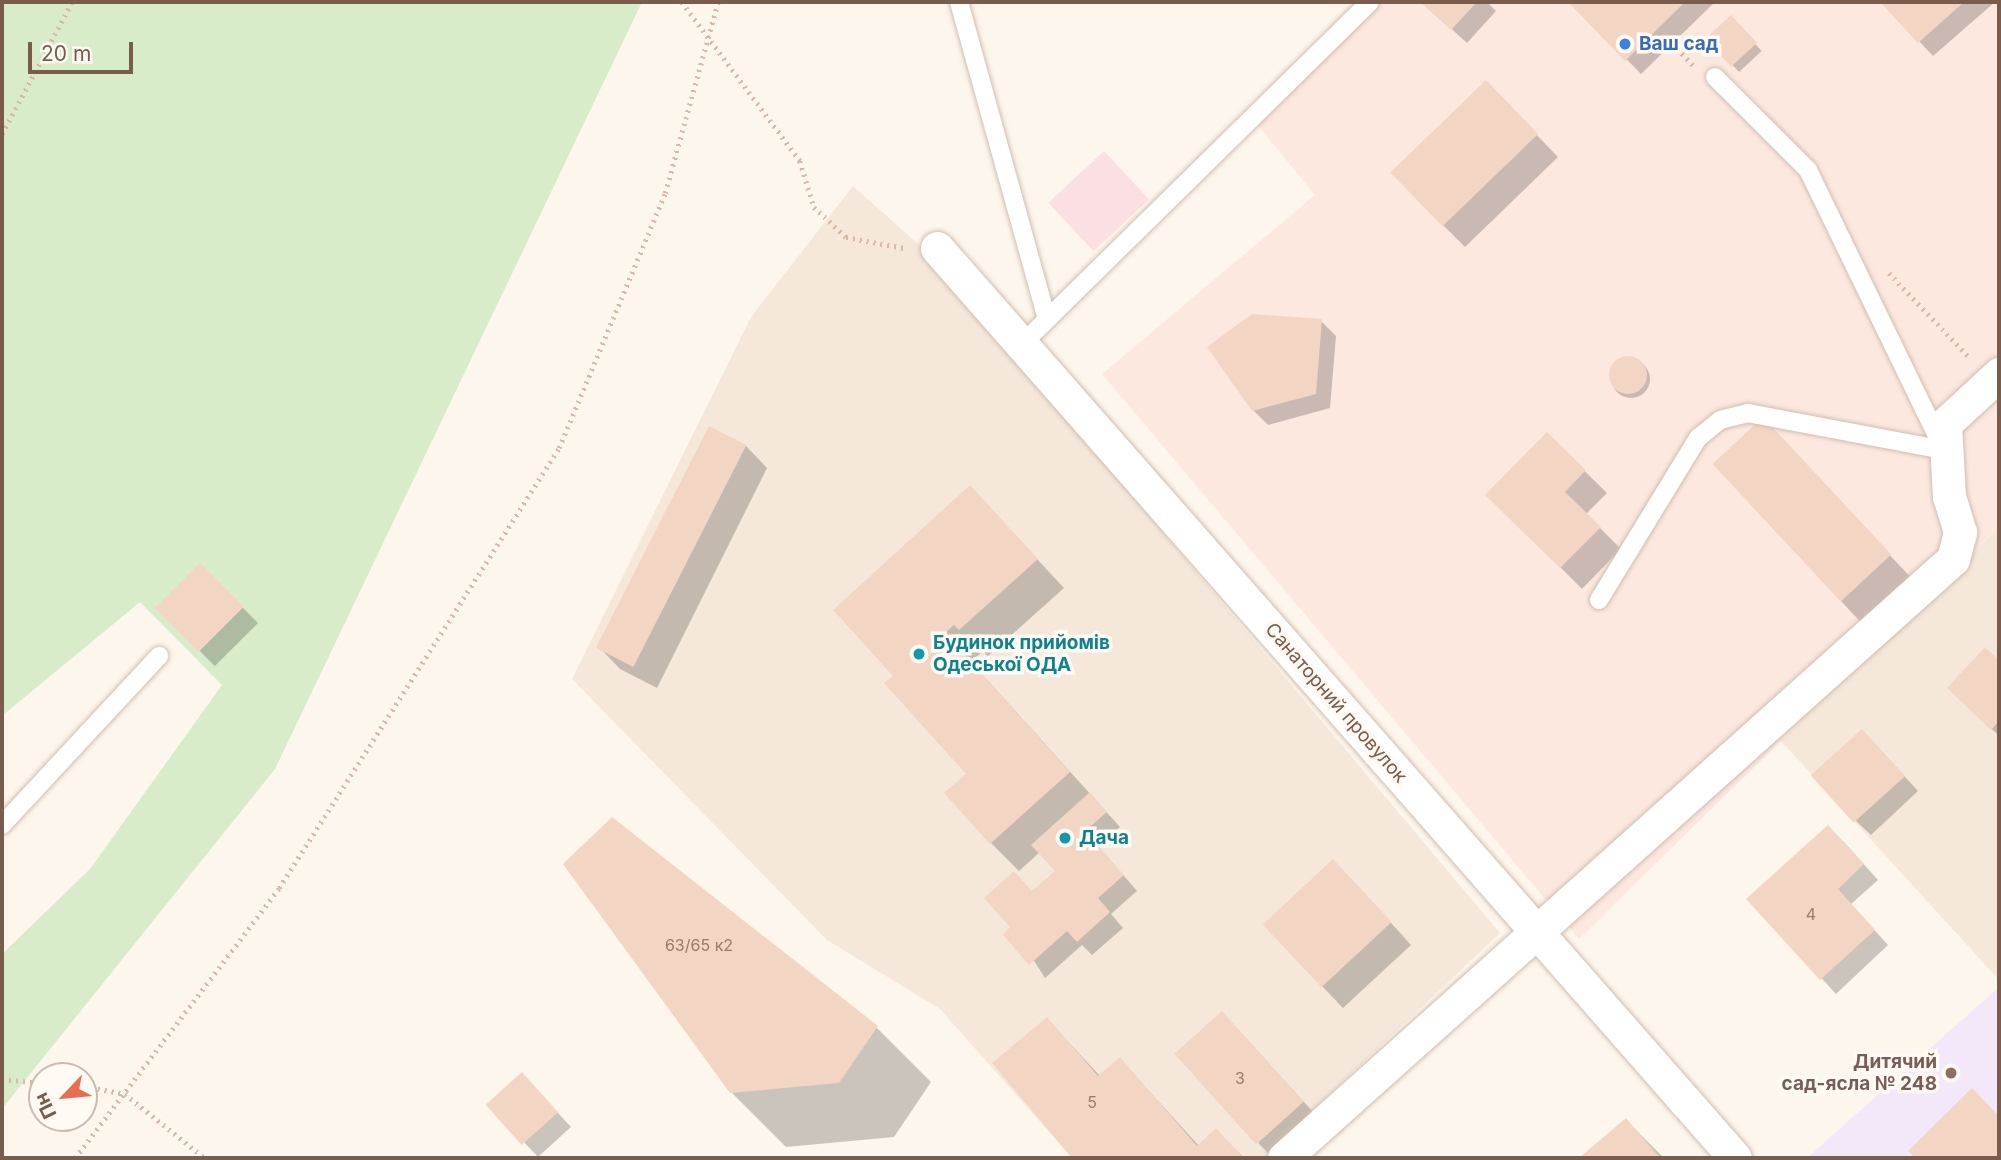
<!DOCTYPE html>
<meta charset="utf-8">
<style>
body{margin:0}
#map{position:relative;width:2001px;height:1160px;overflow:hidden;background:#fdf6ec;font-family:Inter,sans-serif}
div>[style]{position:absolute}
.residential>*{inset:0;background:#f5e8da}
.commercial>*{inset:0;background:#fde8e0}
.education>*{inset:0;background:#f3e8fa}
.medical>*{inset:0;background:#fbdfe3;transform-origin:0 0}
.green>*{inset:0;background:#d8ecc9}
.shadow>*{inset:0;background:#0003;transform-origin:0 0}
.round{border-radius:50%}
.building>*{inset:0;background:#f3d5c3;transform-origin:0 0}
.path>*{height:4.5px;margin-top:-2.25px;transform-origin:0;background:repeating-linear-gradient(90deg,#d9b8a5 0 2px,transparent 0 7px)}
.roads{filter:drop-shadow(0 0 2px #d1beb0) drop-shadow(0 0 2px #d1beb0)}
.lane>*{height:18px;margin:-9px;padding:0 9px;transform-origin:9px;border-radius:9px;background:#fff}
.street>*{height:33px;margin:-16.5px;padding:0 16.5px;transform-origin:16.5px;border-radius:16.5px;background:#fff}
.dots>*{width:19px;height:19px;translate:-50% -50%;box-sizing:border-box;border:4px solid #fffaf3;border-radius:50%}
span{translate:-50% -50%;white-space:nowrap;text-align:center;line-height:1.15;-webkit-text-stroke:7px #fffaf3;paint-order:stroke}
.number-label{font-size:16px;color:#987a6a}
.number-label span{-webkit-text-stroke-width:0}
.shop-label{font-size:19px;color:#366cbe;font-weight:700}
.left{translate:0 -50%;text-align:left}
.culture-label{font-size:19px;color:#0d838f;font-weight:700}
.street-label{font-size:19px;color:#7a5c4d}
.education-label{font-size:19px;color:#785e54;font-weight:700}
.right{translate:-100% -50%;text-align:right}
.frame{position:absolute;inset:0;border:4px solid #7a5c4d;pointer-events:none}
.north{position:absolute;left:28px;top:1062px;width:70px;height:70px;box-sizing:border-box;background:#fffaf3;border:2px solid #cabbb1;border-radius:50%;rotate:244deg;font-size:19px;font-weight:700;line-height:28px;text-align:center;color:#7a5c4d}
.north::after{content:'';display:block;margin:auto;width:24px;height:32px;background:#e76f51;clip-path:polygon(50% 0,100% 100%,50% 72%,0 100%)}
.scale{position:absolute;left:28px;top:42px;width:105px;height:32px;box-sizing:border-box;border:4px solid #7a5c4d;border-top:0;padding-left:9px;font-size:21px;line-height:24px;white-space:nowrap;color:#7a5c4d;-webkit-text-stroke:5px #fffaf3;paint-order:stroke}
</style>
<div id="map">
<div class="residential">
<i style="clip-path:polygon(853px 186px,925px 250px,1500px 933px,1262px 1158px,1072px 1158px,940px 1009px,827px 940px,572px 679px,751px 317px)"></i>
<i style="clip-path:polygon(1999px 527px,1999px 980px,1781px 741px)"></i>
</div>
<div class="commercial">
<i style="clip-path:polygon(1374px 2px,1999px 2px,1999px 527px,1579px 939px,1102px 374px,1315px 195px,1252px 118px)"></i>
</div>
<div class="education">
<i style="clip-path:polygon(1999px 987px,1999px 1158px,1807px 1158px)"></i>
</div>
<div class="medical">
<i style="left:1104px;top:151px;width:66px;height:76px;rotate:47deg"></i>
</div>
<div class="green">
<i style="clip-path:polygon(2px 2px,642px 2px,275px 769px,2px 1109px,2px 954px,90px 869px,222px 685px,140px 602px,2px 716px)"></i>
</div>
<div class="shadow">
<i style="clip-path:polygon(1422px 2px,1487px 2px,1496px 11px,1467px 43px)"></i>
<i style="clip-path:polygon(1571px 2px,1715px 2px,1641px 74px)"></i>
<i style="clip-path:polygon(1882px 2px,1995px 2px,1933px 56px)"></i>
<i style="left:1731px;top:18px;width:45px;height:31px;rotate:47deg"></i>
<i style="clip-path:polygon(1507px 104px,1558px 157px,1465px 247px,1443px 225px)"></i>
<i style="clip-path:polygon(1321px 321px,1336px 336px,1330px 408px,1268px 425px,1253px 410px)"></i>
<i class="round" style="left:1612px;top:360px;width:38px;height:38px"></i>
<i style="left:1763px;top:419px;width:217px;height:67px;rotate:47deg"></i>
<i style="clip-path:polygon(1547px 434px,1607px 493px,1586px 514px,1621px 549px,1582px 589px,1488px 495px)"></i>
<i style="clip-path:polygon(746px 446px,767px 468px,657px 688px,620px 669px,599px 647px)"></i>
<i style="clip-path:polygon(970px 487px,1064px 588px,988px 656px,983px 651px,971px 662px,1120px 827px,1099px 847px,1137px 891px,1111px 914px,1123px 928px,1092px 955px,1082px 945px,1045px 978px,1013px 928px,1032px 893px,1057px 871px,1040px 852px,1019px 871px,991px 843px,968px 774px,895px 676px)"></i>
<i style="left:200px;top:565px;width:82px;height:61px;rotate:45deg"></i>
<i style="clip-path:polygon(1985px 649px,1999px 663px,1999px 736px,1964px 702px)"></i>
<i style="clip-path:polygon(1877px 746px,1918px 791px,1871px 835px,1856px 821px)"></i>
<i style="clip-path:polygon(1843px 841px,1878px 880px,1851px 904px,1888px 945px,1836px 994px,1749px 899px)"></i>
<i style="clip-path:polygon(1355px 883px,1411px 945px,1343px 1008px,1322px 986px)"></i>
<i style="clip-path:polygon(1047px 1019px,1100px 1076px,1120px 1059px,1199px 1146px,1216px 1130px,1244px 1158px,1074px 1158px,995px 1063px)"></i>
<i style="clip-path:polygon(876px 1027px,931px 1082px,894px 1137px,786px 1147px,731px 1092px)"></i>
<i style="clip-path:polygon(1243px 1035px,1325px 1125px,1273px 1158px,1259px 1144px)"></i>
<i style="clip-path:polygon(536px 1089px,571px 1127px,538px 1157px,489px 1105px)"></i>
<i style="clip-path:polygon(1972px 1091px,1999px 1119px,1999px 1158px,1918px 1158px,1911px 1151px)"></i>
<i style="clip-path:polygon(1626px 1120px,1664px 1158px,1582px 1158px)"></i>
</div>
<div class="building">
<i style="clip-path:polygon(1420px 2px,1477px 2px,1451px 30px)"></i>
<i style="clip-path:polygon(1568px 2px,1685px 2px,1625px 61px)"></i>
<i style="clip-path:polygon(1880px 2px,1964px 2px,1918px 43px)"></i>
<i style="left:1731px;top:15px;width:38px;height:35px;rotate:47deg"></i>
<i style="left:1486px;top:80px;width:75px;height:133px;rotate:46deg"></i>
<i style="clip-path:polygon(1252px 314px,1322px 319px,1316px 394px,1252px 411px,1207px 347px)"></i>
<i class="round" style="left:1609px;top:356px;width:38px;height:38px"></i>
<i style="left:1763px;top:417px;width:188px;height:69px;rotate:47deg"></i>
<i style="left:709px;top:426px;width:42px;height:249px;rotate:27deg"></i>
<i style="clip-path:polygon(1547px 432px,1586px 470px,1565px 492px,1601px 527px,1560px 568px,1485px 495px)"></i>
<i style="clip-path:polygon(970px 485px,1038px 559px,959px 630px,954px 625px,945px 633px,1070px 772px,990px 844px,944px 793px,966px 774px,884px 683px,893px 676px,833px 610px)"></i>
<i style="left:200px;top:563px;width:62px;height:64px;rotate:45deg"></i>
<i style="clip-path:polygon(1985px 647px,1999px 660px,1999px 721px,1991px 730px,1947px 688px)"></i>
<i style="left:1862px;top:729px;width:64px;height:69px;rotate:48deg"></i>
<i style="clip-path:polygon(1090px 792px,1107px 812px,1085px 831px,1124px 875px,1098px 898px,1110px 912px,1077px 942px,1067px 931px,1029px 965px,1003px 935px,1010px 927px,984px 898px,1014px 871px,1032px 891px,1055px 871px,1031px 845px)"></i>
<i style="clip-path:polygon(612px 817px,878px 1026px,839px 1083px,730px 1093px,563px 864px)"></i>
<i style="clip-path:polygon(1828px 825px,1864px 864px,1838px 889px,1875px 930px,1820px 980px,1746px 899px)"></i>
<i style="left:1333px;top:859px;width:86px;height:96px;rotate:47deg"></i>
<i style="left:1222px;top:1011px;width:122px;height:64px;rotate:48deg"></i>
<i style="clip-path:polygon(1047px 1017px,1098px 1076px,1120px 1057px,1197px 1146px,1216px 1128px,1243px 1158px,1072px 1158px,992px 1063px)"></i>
<i style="left:522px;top:1072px;width:54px;height:49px;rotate:48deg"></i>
<i style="clip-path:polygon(1972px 1088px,1999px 1116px,1999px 1158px,1915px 1158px,1908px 1151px)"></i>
<i style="clip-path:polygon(1626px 1118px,1660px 1158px,1579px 1158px)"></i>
</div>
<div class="path">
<i style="left:682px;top:2px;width:198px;rotate:53.4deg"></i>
<i style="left:800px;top:161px;width:48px;rotate:73.1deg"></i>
<i style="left:814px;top:207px;width:44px;rotate:43.2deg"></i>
<i style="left:846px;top:237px;width:59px;rotate:10.7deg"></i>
<i style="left:1658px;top:28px;width:51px;rotate:46.6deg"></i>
<i style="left:2px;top:134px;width:149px;rotate:-62.1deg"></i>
<i style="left:1889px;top:273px;width:117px;rotate:46.4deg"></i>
<i style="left:2px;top:1079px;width:40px;rotate:5.7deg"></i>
<i style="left:84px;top:1086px;width:42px;rotate:11deg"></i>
<i style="left:125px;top:1094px;width:102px;rotate:38.7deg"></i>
<i style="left:75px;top:1158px;width:338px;rotate:-52.9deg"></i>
<i style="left:279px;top:888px;width:522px;rotate:-57.53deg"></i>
<i style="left:559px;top:448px;width:276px;rotate:-67.4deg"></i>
<i style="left:665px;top:193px;width:198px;rotate:-74.5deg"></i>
</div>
<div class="roads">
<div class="lane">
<i style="left:959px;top:2px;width:329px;rotate:74.5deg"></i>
<i style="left:1715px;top:77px;width:132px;rotate:45deg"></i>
<i style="left:1808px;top:170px;width:300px;rotate:64.1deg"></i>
<i style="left:1021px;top:345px;width:489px;rotate:-44.5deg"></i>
<i style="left:1599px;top:600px;width:190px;rotate:-58.6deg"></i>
<i style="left:1698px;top:438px;width:28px;rotate:-39deg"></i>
<i style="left:1720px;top:420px;width:29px;rotate:-14deg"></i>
<i style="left:1748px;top:413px;width:199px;rotate:10.7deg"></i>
<i style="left:2px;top:825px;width:231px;rotate:-47.1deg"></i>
</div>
<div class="street">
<i style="left:937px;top:248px;width:1210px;rotate:48.75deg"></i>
<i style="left:1284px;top:1158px;width:898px;rotate:-41.84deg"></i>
<i style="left:1953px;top:559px;width:28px;rotate:-75deg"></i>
<i style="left:1960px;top:532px;width:37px;rotate:-107deg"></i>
<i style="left:1949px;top:497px;width:73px;rotate:-93.1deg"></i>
<i style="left:1945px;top:424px;width:74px;rotate:-42.8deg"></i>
</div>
</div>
<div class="dots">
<i style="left:1625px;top:44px;background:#3f7fe0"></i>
<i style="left:919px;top:654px;background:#0f9aa8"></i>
<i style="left:1065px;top:838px;background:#0f9aa8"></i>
<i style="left:1951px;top:1073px;background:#8d6e63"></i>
</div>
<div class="number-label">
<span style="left:1811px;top:914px">4</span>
<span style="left:699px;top:945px">63/65 к2</span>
<span style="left:1240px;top:1078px">3</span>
<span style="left:1092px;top:1102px">5</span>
</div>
<div class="shop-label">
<span class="left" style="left:1639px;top:44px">Ваш сад</span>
</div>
<div class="culture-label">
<span class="left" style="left:933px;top:654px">Будинок прийомів<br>Одеської ОДА</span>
<span class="left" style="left:1079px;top:838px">Дача</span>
</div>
<div class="street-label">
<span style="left:1336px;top:703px;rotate:49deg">Санаторний провулок</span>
</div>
<div class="education-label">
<span class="right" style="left:1937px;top:1073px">Дитячий<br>сад-ясла № 248</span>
</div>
<div class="frame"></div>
<div class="north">Пн</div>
<div class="scale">20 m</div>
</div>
